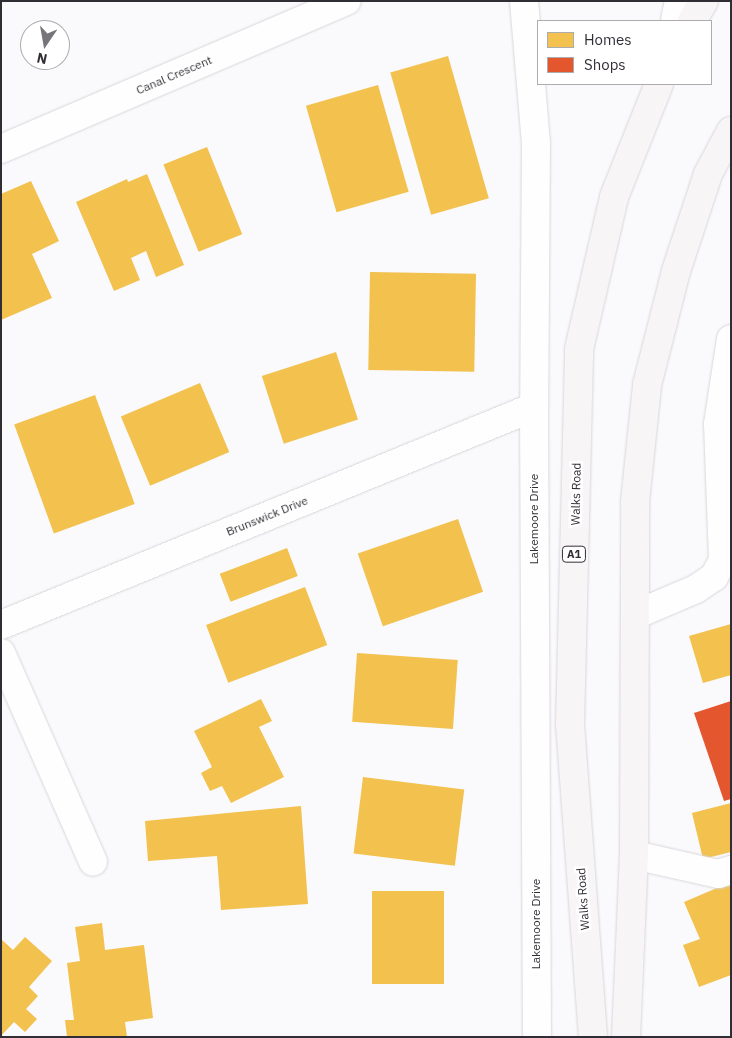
<!DOCTYPE html>
<style>
body{margin:0}
#map{position:relative;width:732px;height:1038px;overflow:hidden;background:#faf9fb;font-family:"IBM Plex Sans",sans-serif}
div>[style]{position:absolute}
.homes>*{inset:0;background:#f2c14e;transform-origin:0 0}
.shops>*{inset:0;background:#e4572e}
.roads{filter:drop-shadow(0 0 1px #d9d6db) drop-shadow(0 0 1px #d9d6db)}
.street>*{height:28px;margin:-14px;padding:0 14px;transform-origin:14px;border-radius:14px;background:#fefefe}
.secondary>*{height:28px;margin:-14px;padding:0 14px;transform-origin:14px;border-radius:14px;background:#fefefe}
.primary>*{height:28px;margin:-14px;padding:0 14px;transform-origin:14px;border-radius:14px;background:#f8f5f7}
span{translate:-50% -50%;white-space:nowrap;text-align:center;line-height:1.15;-webkit-text-stroke:5px #fff;paint-order:stroke}
.shield-label span{padding:1px 4px;background:#fff;border:1px solid;border-radius:4px;-webkit-text-stroke-width:0}
.shield-label{font-size:11px;color:#312d35;font-weight:700}
.street-label{font-size:12px;color:#312d35}
.frame{position:absolute;inset:0;border:2px solid #312d35;pointer-events:none}
.legend{position:absolute;left:537px;top:20px;width:175px;height:65px;box-sizing:border-box;background:#fff;border:1px solid #adabae;margin:0;padding:6px 9px;list-style:none;font-size:15px;color:#312d35}
.legend li{display:flex;align-items:center;gap:10px;height:25px}
.legend b{width:25px;border:1px solid #adabae}
.north{position:absolute;left:20px;top:20px;width:50px;height:50px;box-sizing:border-box;background:#fff;border:1px solid #adabae;border-radius:50%;rotate:192deg;font-size:14px;font-weight:700;line-height:20px;text-align:center;color:#312d35}
.north::after{content:'';display:block;margin:auto;width:18px;height:22px;background:#77747a;clip-path:polygon(50% 0,100% 100%,50% 72%,0 100%)}
</style>
<div id="map">
<div class="homes">
<i style="left:448px;top:56px;width:148px;height:60px;rotate:74deg"></i>
<i style="left:378px;top:85px;width:111px;height:75px;rotate:74deg"></i>
<i style="left:207px;top:147px;width:94px;height:47px;rotate:68deg"></i>
<i style="clip-path:polygon(147px 174px,184px 265px,156px 277px,146px 251px,131px 258px,140px 280px,114px 291px,76px 202px,127px 179px,128px 182px)"></i>
<i style="clip-path:polygon(31px 181px,59px 241px,32px 254px,52px 298px,1px 320px,1px 194px)"></i>
<i style="left:370px;top:272px;width:106px;height:98px;rotate:1deg"></i>
<i style="left:336px;top:352px;width:71px;height:78px;rotate:72deg"></i>
<i style="left:200px;top:383px;width:75px;height:86px;rotate:67deg"></i>
<i style="left:95px;top:395px;width:116px;height:86px;rotate:70deg"></i>
<i style="left:458px;top:519px;width:77px;height:106px;rotate:71deg"></i>
<i style="left:287px;top:548px;width:30px;height:72px;rotate:69deg"></i>
<i style="left:305px;top:587px;width:62px;height:106px;rotate:69deg"></i>
<i style="clip-path:polygon(731px 624px,731px 675px,703px 683px,689px 636px)"></i>
<i style="left:357px;top:653px;width:101px;height:69px;rotate:4deg"></i>
<i style="clip-path:polygon(261px 699px,272px 721px,259px 727px,284px 777px,231px 803px,222px 786px,210px 791px,201px 773px,212px 767px,194px 731px)"></i>
<i style="left:363px;top:777px;width:102px;height:77px;rotate:7deg"></i>
<i style="clip-path:polygon(731px 803px,731px 852px,703px 859px,692px 813px)"></i>
<i style="clip-path:polygon(301px 806px,308px 904px,221px 910px,217px 856px,148px 861px,145px 821px)"></i>
<i style="clip-path:polygon(731px 882px,731px 975px,699px 987px,683px 945px,700px 939px,684px 902px)"></i>
<i style="left:372px;top:891px;width:72px;height:93px"></i>
<i style="clip-path:polygon(102px 923px,105px 950px,144px 945px,153px 1018px,125px 1022px,127px 1037px,67px 1037px,65px 1020px,74px 1020px,67px 963px,80px 961px,75px 927px)"></i>
<i style="clip-path:polygon(25px 937px,52px 961px,29px 987px,38px 996px,26px 1009px,37px 1019px,25px 1032px,14px 1022px,1px 1036px,1px 939px,13px 950px)"></i>
</div>
<div class="shops">
<i style="clip-path:polygon(731px 701px,731px 799px,724px 801px,694px 713px)"></i>
</div>
<div class="roads">
<div class="street">
<i style="left:524px;top:1px;width:143px;rotate:85.2deg"></i>
<i style="left:536px;top:143px;width:264px;rotate:90.4deg"></i>
<i style="left:534px;top:407px;width:630px;rotate:89.73deg"></i>
<i style="left:1px;top:149px;width:376px;rotate:-23.2deg"></i>
<i style="left:635px;top:615px;width:66px;rotate:-23.1deg"></i>
<i style="left:696px;top:589px;width:22px;rotate:-34deg"></i>
<i style="left:714px;top:577px;width:19px;rotate:-62deg"></i>
<i style="left:723px;top:560px;width:136px;rotate:-92.1deg"></i>
<i style="left:718px;top:424px;width:86px;rotate:-81.3deg"></i>
<i style="left:1px;top:625px;width:576px;rotate:-22.24deg"></i>
<i style="left:1px;top:653px;width:228px;rotate:66.2deg"></i>
<i style="left:634px;top:855px;width:86px;rotate:12.7deg"></i>
<i style="left:718px;top:874px;width:14px;rotate:-17deg"></i>
</div>
<div class="secondary">
<i style="left:675px;top:21px;width:20px;rotate:-79deg"></i>
</div>
<div class="primary">
<i style="left:692px;top:21px;width:23px;rotate:-59deg"></i>
<i style="left:593px;top:1037px;width:313px;rotate:-94.2deg"></i>
<i style="left:570px;top:725px;width:376px;rotate:-88.6deg"></i>
<i style="left:579px;top:349px;width:156px;rotate:-77deg"></i>
<i style="left:614px;top:197px;width:122px;rotate:-68.3deg"></i>
<i style="left:626px;top:1037px;width:182px;rotate:-87.5deg"></i>
<i style="left:634px;top:855px;width:353px;rotate:-89.8deg"></i>
<i style="left:635px;top:502px;width:118px;rotate:-84.1deg"></i>
<i style="left:647px;top:385px;width:118px;rotate:-75.7deg"></i>
<i style="left:676px;top:271px;width:102px;rotate:-71.7deg"></i>
<i style="left:708px;top:174px;width:49px;rotate:-61.9deg"></i>
</div>
</div>
<div class="shield-label">
<span style="left:574px;top:554px">A1</span>
</div>
<div class="street-label">
<span style="left:174px;top:75px;rotate:-23deg">Canal Crescent</span>
<span style="left:576px;top:494px;rotate:-89deg">Walks Road</span>
<span style="left:267px;top:516px;rotate:-22deg">Brunswick Drive</span>
<span style="left:534px;top:519px;rotate:-90deg">Lakemoore Drive</span>
<span style="left:583px;top:899px;rotate:-94deg">Walks Road</span>
<span style="left:536px;top:924px;rotate:-90deg">Lakemoore Drive</span>
</div>
<div class="frame"></div>
<ul class="legend">
<li><b style="height:14px;background:#f2c14e"></b>Homes</li>
<li><b style="height:14px;background:#e4572e"></b>Shops</li>
</ul>
<div class="north">N</div>
</div>
